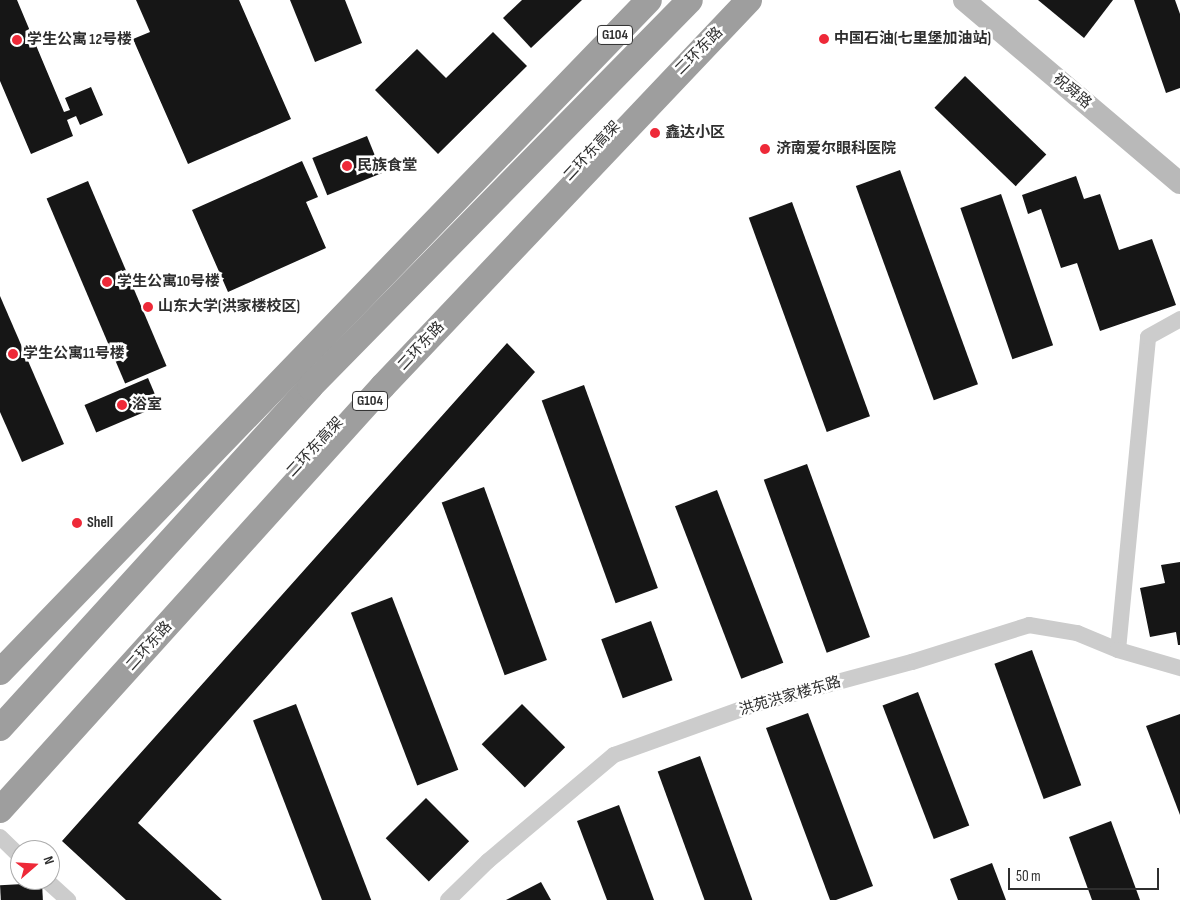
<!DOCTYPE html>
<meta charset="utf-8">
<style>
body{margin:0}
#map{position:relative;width:1180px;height:900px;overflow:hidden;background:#fff;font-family:"Sofia Sans Condensed","Noto Sans SC",sans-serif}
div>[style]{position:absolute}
.building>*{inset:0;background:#161616;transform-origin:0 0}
.minor>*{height:16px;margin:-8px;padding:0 8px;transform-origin:8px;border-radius:8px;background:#ccc}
.secondary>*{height:22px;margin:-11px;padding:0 11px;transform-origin:11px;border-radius:11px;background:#b9b9b9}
.trunk>*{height:26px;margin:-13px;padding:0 13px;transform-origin:13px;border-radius:13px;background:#9e9e9e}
.dots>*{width:14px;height:14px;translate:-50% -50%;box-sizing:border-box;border:2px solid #fff;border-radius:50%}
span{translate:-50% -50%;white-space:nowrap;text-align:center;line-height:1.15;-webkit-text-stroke:5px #fff;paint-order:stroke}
.shield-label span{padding:1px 4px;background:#fff;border:1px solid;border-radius:4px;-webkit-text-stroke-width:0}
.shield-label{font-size:14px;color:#2f2f2f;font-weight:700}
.poi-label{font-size:15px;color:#2f2f2f;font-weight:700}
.left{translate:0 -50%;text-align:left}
.street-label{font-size:15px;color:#2f2f2f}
.north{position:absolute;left:10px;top:840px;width:50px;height:50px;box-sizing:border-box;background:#fff;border:1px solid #acacac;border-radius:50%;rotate:71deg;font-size:14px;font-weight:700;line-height:20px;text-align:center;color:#2f2f2f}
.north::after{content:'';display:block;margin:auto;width:18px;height:22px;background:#ee2938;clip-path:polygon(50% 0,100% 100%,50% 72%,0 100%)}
.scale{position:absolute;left:1008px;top:868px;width:151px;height:22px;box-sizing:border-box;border:2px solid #2f2f2f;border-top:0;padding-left:6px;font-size:15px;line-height:18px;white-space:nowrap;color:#2f2f2f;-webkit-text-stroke:4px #fff;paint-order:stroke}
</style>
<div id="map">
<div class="building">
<i style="clip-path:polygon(0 0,17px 0,64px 112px,70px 110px,65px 98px,91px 87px,103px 115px,80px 125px,76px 116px,67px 120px,73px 136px,31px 154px,0 81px)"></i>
<i style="clip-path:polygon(136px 0,239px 0,291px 119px,188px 164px,133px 39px,150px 32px)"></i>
<i style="clip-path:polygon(290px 0,345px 0,362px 43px,315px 62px)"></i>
<i style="clip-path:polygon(522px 0,582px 0,531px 48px,503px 18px)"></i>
<i style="clip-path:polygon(1038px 0,1113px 0,1084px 38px)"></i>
<i style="clip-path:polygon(1134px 0,1175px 0,1180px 14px,1180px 88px,1166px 93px)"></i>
<i style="clip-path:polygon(493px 32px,527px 66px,438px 154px,375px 90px,417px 49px,446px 78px)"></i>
<i style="left:965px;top:76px;width:113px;height:44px;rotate:44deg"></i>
<i style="left:367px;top:136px;width:40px;height:59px;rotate:68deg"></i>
<i style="clip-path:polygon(302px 161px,318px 197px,306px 202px,326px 248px,228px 292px,192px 210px)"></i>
<i style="left:900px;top:170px;width:228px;height:47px;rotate:70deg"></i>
<i style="clip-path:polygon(1076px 176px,1084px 199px,1100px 194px,1119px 250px,1152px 239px,1176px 305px,1100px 331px,1077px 263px,1061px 268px,1041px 209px,1028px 214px,1022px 195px)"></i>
<i style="left:88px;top:181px;width:201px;height:45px;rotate:67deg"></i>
<i style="left:1001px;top:194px;width:160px;height:43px;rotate:71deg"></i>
<i style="left:792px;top:202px;width:228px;height:46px;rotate:70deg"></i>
<i style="clip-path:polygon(0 296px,64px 444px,22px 462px,0 412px)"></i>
<i style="clip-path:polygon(507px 343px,535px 372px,138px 823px,222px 900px,126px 900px,62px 841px)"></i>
<i style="left:148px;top:378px;width:30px;height:69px;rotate:67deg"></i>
<i style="left:584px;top:385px;width:216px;height:45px;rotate:70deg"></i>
<i style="left:807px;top:464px;width:184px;height:46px;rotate:70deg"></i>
<i style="left:484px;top:487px;width:184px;height:45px;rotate:70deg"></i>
<i style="left:717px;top:490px;width:185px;height:45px;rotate:69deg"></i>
<i style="clip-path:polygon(1180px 562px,1180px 645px,1178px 645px,1176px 632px,1150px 637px,1140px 588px,1165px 583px,1161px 565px)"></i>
<i style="left:392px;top:597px;width:185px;height:44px;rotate:69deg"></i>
<i style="left:651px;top:621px;width:63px;height:53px;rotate:70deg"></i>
<i style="left:1032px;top:650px;width:144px;height:40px;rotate:70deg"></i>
<i style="left:918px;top:692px;width:143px;height:38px;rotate:69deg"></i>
<i style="left:296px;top:704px;width:210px;height:46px;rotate:69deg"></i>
<i style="left:522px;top:704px;width:61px;height:57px;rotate:45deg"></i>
<i style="clip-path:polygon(808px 713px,873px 886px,836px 900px,830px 900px,766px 728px)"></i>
<i style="clip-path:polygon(1180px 714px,1180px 815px,1146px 726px)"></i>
<i style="left:700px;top:756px;width:153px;height:45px;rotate:70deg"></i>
<i style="left:426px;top:798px;width:61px;height:57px;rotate:45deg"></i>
<i style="clip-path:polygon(619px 805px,654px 900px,607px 900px,577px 821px)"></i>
<i style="clip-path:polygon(1111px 821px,1140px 900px,1092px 900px,1069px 837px)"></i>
<i style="clip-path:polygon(992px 863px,1006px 900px,958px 900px,950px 879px)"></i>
<i style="clip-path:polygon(541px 882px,551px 900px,506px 900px)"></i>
<i style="left:42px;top:883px;width:17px;height:42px;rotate:87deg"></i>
</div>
<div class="minor">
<i style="left:1118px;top:650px;width:314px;rotate:-84.5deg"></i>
<i style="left:1148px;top:337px;width:37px;rotate:-29deg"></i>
<i style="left:0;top:837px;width:28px;rotate:44deg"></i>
<i style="left:46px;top:880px;width:30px;rotate:42deg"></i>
<i style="left:448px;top:900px;width:56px;rotate:-44.3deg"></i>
<i style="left:488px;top:861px;width:165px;rotate:-40.1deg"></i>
<i style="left:614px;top:755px;width:151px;rotate:-19.8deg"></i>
<i style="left:756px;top:704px;width:162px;rotate:-15.1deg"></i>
<i style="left:912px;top:662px;width:123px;rotate:-17.5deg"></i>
<i style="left:1029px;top:625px;width:49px;rotate:9.5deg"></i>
<i style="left:1077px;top:633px;width:44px;rotate:22.5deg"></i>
<i style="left:1118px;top:650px;width:65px;rotate:16.2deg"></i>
</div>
<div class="secondary">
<i style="left:964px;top:0;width:283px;rotate:40.3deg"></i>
</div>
<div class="trunk">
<i style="left:0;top:672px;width:934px;rotate:-46deg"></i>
<i style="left:0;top:728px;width:461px;rotate:-47.7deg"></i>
<i style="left:310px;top:387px;width:542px;rotate:-45.52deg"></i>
<i style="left:0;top:810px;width:571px;rotate:-47.91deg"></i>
<i style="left:383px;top:386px;width:532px;rotate:-46.52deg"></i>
</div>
<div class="dots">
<i style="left:824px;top:39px;background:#ee2938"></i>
<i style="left:17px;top:40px;background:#ee2938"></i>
<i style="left:655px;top:133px;background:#ee2938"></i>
<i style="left:765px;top:149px;background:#ee2938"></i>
<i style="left:347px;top:166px;background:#ee2938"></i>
<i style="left:107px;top:282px;background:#ee2938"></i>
<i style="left:148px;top:307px;background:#ee2938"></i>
<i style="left:13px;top:354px;background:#ee2938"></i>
<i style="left:122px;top:405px;background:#ee2938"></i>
<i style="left:77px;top:523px;background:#ee2938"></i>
</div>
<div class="shield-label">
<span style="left:615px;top:35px">G104</span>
<span style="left:370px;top:401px">G104</span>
</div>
<div class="poi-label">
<span class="left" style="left:834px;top:39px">中国石油(七里堡加油站)</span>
<span class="left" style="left:27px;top:40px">学生公寓 12号楼</span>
<span class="left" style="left:665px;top:133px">鑫达小区</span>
<span class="left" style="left:776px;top:149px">济南爱尔眼科医院</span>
<span class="left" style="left:357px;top:166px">民族食堂</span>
<span class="left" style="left:117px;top:282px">学生公寓10号楼</span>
<span class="left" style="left:158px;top:307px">山东大学(洪家楼校区)</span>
<span class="left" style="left:23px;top:354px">学生公寓11号楼</span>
<span class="left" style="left:132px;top:405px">浴室</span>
<span class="left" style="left:87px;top:523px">Shell</span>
</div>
<div class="street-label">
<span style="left:699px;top:51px;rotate:-45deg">二环东路</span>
<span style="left:1072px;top:91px;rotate:40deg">祝舜路</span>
<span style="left:592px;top:151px;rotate:-47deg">二环东高架</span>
<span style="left:421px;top:346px;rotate:-47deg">二环东路</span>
<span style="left:315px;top:447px;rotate:-47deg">二环东高架</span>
<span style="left:149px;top:646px;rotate:-48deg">二环东路</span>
<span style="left:790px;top:696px;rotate:-16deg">洪苑洪家楼东路</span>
</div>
<div class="north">N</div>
<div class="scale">50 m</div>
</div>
